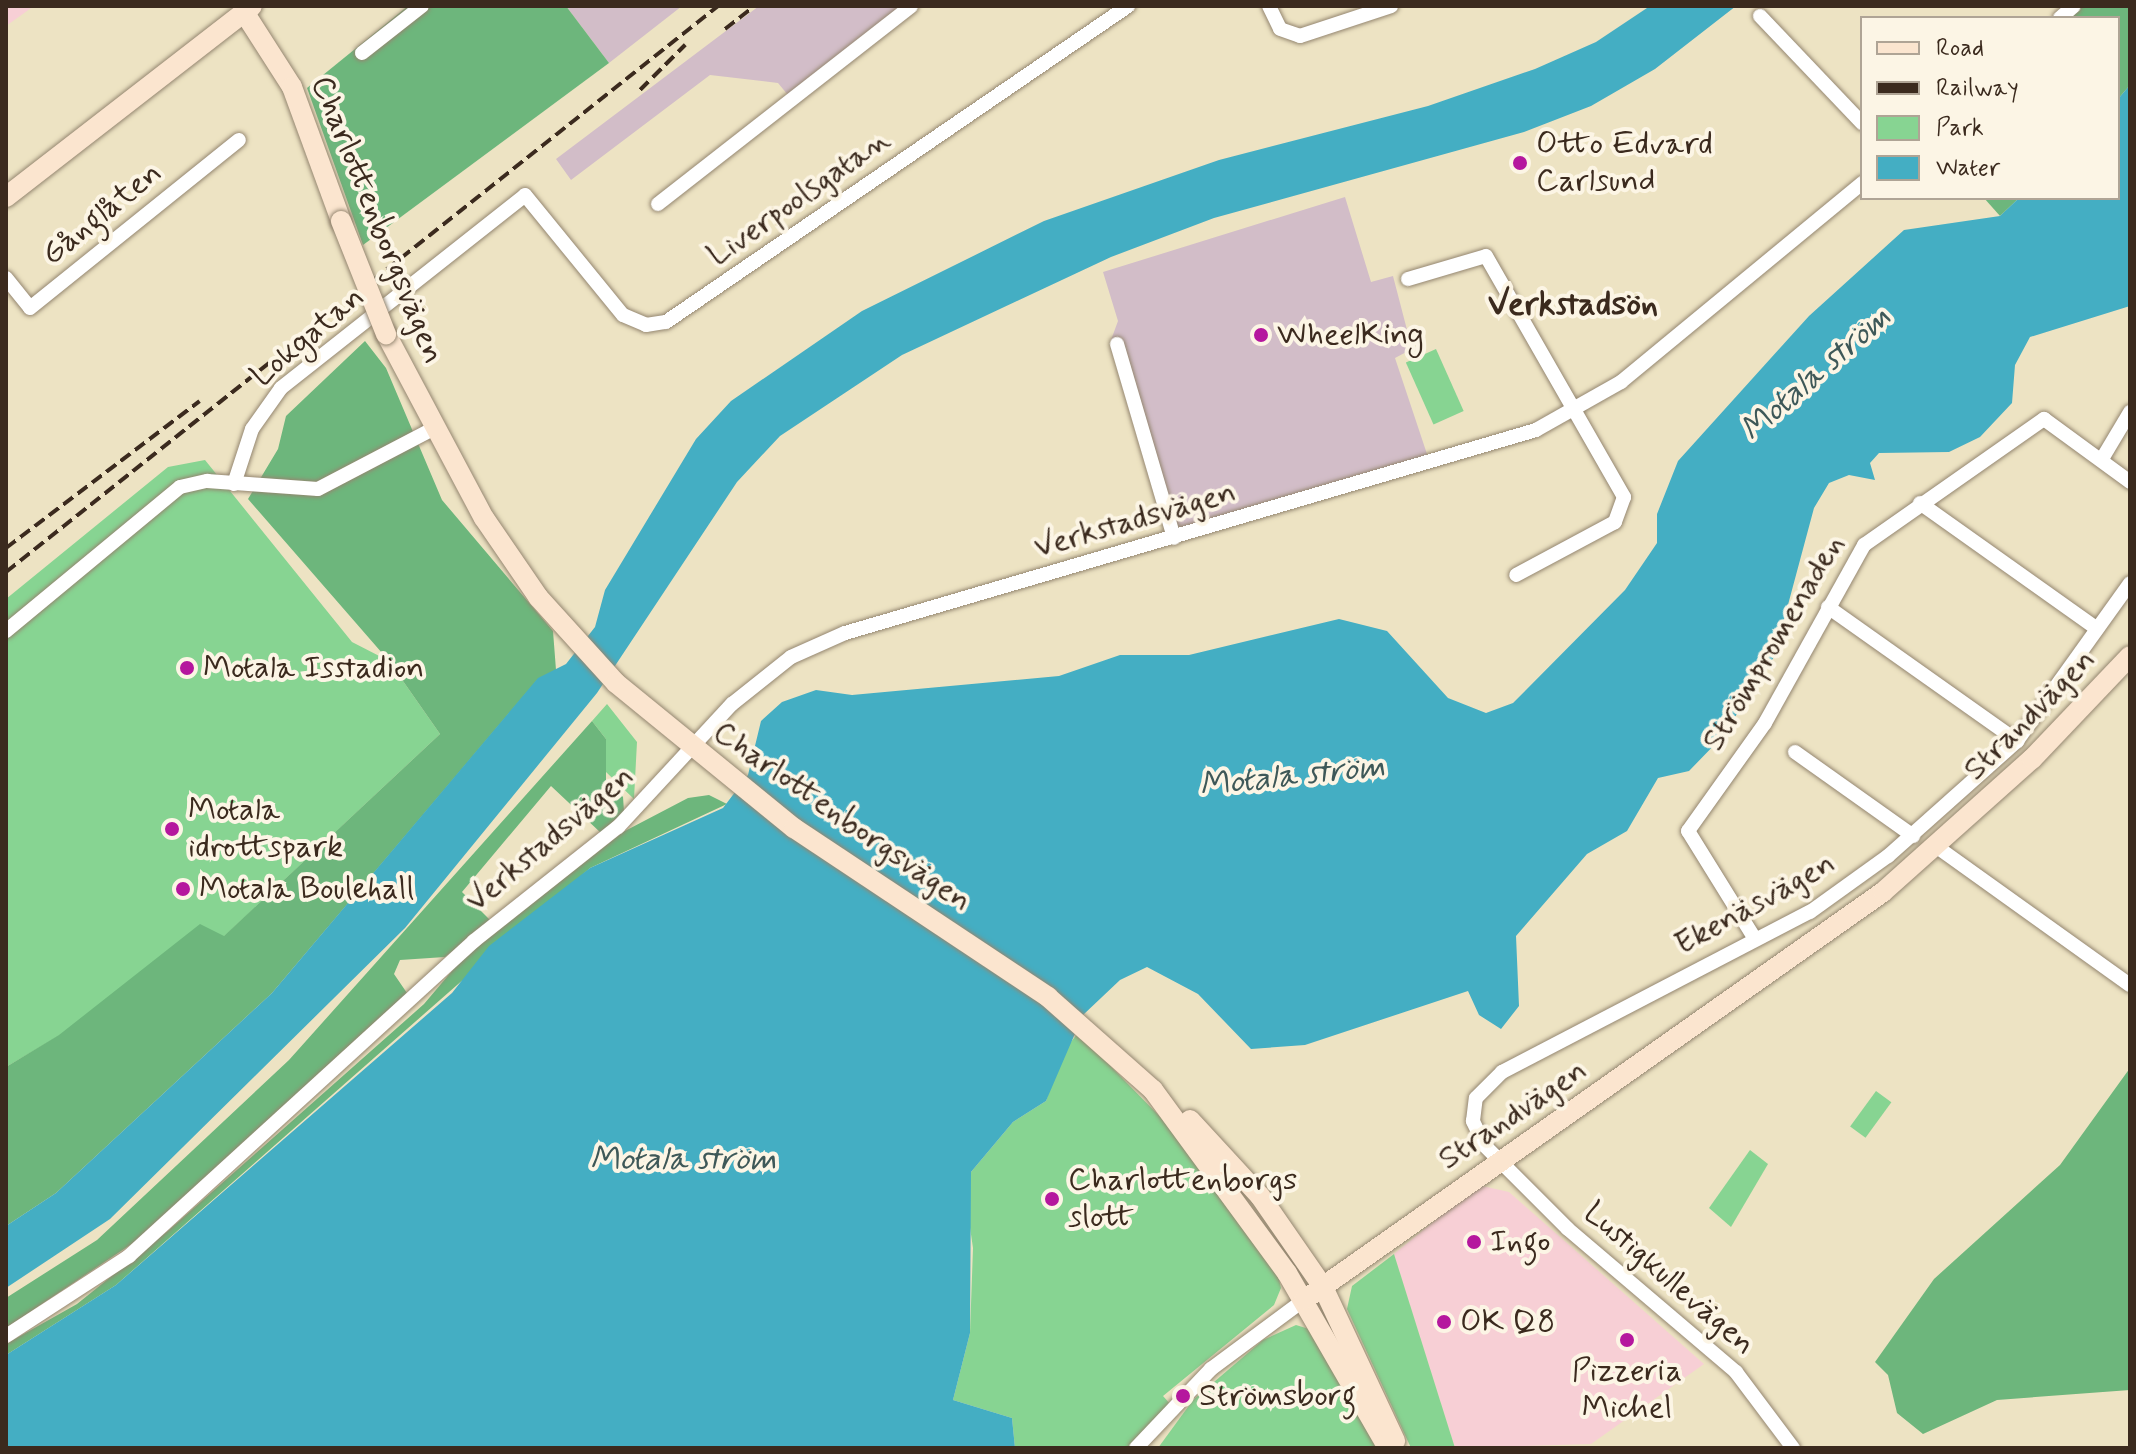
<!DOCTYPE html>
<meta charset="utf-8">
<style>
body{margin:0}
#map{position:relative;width:2136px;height:1454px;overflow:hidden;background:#ede3c3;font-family:Mynerve,sans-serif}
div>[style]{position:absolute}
.built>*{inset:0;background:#f7cfd5}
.industrial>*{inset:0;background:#d2bdc8}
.green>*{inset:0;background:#87d492;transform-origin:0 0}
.forest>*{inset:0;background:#6db67c}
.water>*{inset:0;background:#44aec3}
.roads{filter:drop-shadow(0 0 2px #948670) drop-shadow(0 0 2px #948670)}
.street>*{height:14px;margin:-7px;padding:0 7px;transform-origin:7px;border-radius:7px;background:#fff}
.secondary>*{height:20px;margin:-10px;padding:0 10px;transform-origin:10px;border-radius:10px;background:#fbe5cf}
.rail>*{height:4px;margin-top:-2px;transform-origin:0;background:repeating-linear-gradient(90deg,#3b2a1e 0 12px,transparent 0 18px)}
.bridges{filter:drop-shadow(0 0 2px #948670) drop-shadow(0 0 2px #948670)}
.secondary-bridge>*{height:20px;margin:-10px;padding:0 10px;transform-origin:10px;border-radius:10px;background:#fbe5cf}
.dots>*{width:22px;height:22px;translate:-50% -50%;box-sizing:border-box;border:4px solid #fcf5e5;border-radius:50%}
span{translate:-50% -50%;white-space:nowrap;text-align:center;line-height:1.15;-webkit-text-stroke:8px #fcf5e5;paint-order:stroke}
.poi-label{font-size:32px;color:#3b2a1e}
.left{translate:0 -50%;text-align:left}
.street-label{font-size:32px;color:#3b2a1e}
.neighbourhood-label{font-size:34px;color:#3b2a1e;font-weight:700}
.water-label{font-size:34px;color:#3e5858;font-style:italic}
.frame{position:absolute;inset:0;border:8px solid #3b2a1e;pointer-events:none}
.legend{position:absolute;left:1860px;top:16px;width:260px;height:184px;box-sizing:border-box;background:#fcf5e5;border:2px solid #afa495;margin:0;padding:10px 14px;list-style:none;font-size:24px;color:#3b2a1e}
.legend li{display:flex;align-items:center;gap:16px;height:40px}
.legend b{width:40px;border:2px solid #afa495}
</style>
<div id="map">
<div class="built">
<i style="clip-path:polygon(6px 6px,34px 6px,6px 26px)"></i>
<i style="clip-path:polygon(1478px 1185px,1509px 1192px,1704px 1364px,1591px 1444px,1455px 1448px,1394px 1254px)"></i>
</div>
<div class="industrial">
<i style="clip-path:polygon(566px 6px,682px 6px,609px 63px)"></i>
<i style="clip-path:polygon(759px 6px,903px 6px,788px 95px,778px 83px,710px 75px,571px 180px,556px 159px)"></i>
<i style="clip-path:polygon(1345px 197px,1371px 282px,1393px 276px,1412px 349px,1395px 358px,1430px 463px,1173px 537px,1111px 340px,1118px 321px,1103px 272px)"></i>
</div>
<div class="green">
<i style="left:1436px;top:349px;width:68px;height:33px;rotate:66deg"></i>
<i style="clip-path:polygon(205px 460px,352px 642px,389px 661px,440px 734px,218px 942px,6px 1067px,6px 599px,168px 467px)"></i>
<i style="clip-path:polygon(607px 704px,637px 742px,634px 799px,606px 772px,606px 739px,592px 721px)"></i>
<i style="clip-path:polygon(1078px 1033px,1174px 1131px,1276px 1266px,1281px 1288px,1274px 1305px,1163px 1396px,1172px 1406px,1140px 1448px,1015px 1448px,1012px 1418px,953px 1400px,970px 1333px,973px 1248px,966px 1200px,971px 1172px,1013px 1122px,1046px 1101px,1062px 1053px)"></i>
<i style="left:1876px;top:1091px;width:19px;height:44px;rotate:36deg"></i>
<i style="clip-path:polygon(1750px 1150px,1768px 1164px,1731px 1227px,1709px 1208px)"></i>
<i style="clip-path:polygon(1394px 1254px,1455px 1448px,1411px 1448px,1347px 1309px,1352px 1286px)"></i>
<i style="clip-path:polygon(1296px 1325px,1309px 1329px,1331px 1363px,1376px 1448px,1158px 1448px,1193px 1400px,1263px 1340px)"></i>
</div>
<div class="forest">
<i style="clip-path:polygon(408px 6px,566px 6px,609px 63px,363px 245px,307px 88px)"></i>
<i style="clip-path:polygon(2076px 6px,2130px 6px,2130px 85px,2118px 99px,2118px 18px,2062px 18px)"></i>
<i style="clip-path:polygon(1984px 198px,2019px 198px,2000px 216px)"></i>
<i style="clip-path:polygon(365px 341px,386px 368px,442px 500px,553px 631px,556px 670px,538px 679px,272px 993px,56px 1193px,6px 1226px,6px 1067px,59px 1035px,200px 924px,224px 936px,440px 734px,389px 661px,248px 499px,278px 449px,286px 416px)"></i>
<i style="clip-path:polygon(592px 721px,606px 739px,606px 780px,623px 797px,624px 811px,601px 833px,551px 786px,462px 892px,491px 921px,445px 957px,400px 960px,394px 974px,407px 993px,136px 1241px,6px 1328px,6px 1298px,97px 1240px,289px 1060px)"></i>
<i style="clip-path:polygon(709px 795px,727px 804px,590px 868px,116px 1285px,6px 1355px,6px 1344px,77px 1304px,169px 1230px,424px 1004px,463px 958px,623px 832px,688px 798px)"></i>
<i style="clip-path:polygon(2130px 1068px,2130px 1390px,1997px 1400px,1923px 1434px,1897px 1413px,1888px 1375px,1875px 1362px,1934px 1279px,2060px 1165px)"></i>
</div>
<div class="water">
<i style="clip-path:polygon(1650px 6px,1736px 6px,1655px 69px,1591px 106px,1524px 132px,1214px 218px,1111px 257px,902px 355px,780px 436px,737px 482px,597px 693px,405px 928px,110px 1219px,6px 1288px,6px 1226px,56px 1193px,272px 993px,538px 678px,566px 664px,595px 627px,605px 590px,696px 439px,731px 401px,862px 311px,1044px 221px,1219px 160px,1428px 106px,1535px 69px,1596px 42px)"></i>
<i style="clip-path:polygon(2130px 85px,2130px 306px,2030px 337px,2015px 365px,2012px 403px,1980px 437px,1949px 452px,1879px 453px,1870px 463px,1875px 480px,1849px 475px,1829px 483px,1814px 508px,1774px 657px,1722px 737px,1689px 771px,1658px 778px,1627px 831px,1587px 854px,1516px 936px,1519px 1006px,1501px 1029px,1479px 1015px,1468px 991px,1305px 1045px,1251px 1049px,1198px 994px,1147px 967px,1120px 980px,1083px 1015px,1046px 1101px,1013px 1122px,971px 1172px,970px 1333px,953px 1400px,1012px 1418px,1015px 1448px,6px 1448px,6px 1355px,116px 1285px,452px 993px,489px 946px,590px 868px,723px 808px,748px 775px,761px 721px,782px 702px,816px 690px,852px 695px,1059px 676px,1120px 655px,1189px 655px,1339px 619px,1387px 631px,1448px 698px,1486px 713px,1513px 703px,1625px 590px,1657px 543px,1657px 514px,1678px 461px,1809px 316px,1904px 230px,2000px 216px,2019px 198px,2118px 198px,2118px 99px)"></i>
</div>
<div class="roads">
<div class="street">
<i style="left:1269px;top:6px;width:25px;rotate:64deg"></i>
<i style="left:1280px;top:29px;width:21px;rotate:19deg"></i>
<i style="left:1300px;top:36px;width:96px;rotate:-18.2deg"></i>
<i style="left:1760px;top:16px;width:148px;rotate:46.4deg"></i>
<i style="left:2060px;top:18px;width:18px;rotate:-41deg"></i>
<i style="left:362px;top:53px;width:76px;rotate:-38.1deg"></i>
<i style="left:658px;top:204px;width:321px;rotate:-38deg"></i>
<i style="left:6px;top:278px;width:38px;rotate:51deg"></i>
<i style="left:30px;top:308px;width:268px;rotate:-38.8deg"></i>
<i style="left:1408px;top:279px;width:81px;rotate:-16.4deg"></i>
<i style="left:1486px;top:256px;width:278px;rotate:60.2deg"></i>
<i style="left:1624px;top:497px;width:27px;rotate:110deg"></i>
<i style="left:1615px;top:522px;width:112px;rotate:151.8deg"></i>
<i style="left:1117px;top:344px;width:202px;rotate:73.6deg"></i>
<i style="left:2102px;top:459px;width:55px;rotate:-59.2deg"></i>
<i style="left:234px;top:484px;width:58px;rotate:-71.9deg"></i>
<i style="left:252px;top:429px;width:50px;rotate:-54.7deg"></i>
<i style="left:281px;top:388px;width:311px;rotate:-38.3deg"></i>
<i style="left:525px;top:195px;width:155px;rotate:50.8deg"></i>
<i style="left:623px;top:315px;width:25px;rotate:23deg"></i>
<i style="left:646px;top:325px;width:20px;rotate:-9deg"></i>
<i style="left:666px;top:322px;width:560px;rotate:-34.37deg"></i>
<i style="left:1920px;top:503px;width:217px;rotate:35.4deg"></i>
<i style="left:1828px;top:607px;width:232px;rotate:35.3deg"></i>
<i style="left:6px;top:631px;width:226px;rotate:-39.6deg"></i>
<i style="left:180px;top:487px;width:28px;rotate:-13deg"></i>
<i style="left:207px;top:481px;width:111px;rotate:4.1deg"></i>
<i style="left:318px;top:489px;width:130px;rotate:-27.6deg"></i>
<i style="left:1795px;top:752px;width:145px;rotate:35.4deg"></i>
<i style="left:1937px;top:847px;width:237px;rotate:35.6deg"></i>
<i style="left:1755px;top:939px;width:127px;rotate:-121.8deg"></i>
<i style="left:1688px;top:831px;width:133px;rotate:-54.5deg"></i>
<i style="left:1765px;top:723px;width:204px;rotate:-60.9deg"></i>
<i style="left:1864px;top:545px;width:220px;rotate:-35deg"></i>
<i style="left:2044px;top:419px;width:107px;rotate:36.2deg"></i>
<i style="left:6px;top:1336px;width:147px;rotate:-33deg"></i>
<i style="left:129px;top:1256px;width:467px;rotate:-42.4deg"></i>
<i style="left:474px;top:941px;width:184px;rotate:-38.4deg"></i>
<i style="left:618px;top:827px;width:168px;rotate:-47.2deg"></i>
<i style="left:732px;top:704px;width:75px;rotate:-38.5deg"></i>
<i style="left:791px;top:657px;width:59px;rotate:-24deg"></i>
<i style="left:845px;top:633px;width:720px;rotate:-16.37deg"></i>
<i style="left:1536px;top:430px;width:98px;rotate:-29.5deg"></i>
<i style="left:1621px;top:382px;width:313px;rotate:-39.5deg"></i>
<i style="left:1136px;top:1448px;width:109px;rotate:-46.5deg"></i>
<i style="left:1211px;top:1369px;width:116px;rotate:-36.6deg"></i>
<i style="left:1793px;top:1448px;width:95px;rotate:-126.9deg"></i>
<i style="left:1736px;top:1372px;width:221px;rotate:-139.6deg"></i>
<i style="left:1568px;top:1229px;width:117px;rotate:-135deg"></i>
<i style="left:1485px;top:1146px;width:28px;rotate:-116deg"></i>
<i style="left:1473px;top:1121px;width:23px;rotate:-83deg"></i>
<i style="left:1476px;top:1098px;width:37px;rotate:-45deg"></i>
<i style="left:1502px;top:1072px;width:347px;rotate:-27.5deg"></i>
<i style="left:1810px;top:912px;width:96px;rotate:-35.7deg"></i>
<i style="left:1888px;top:856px;width:173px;rotate:-41.7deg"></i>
<i style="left:2017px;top:741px;width:194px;rotate:-54.4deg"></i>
</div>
<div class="secondary">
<i style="left:244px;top:12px;width:89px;rotate:57.4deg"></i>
<i style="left:292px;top:87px;width:143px;rotate:69.9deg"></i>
<i style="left:6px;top:197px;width:311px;rotate:-37.8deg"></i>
<i style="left:386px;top:334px;width:208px;rotate:62deg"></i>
<i style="left:484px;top:518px;width:96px;rotate:55.6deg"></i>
<i style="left:538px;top:597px;width:116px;rotate:47.8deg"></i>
<i style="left:616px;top:683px;width:230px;rotate:39.2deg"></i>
<i style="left:794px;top:828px;width:305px;rotate:33.6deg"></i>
<i style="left:1048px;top:997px;width:140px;rotate:41.5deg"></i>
<i style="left:1153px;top:1090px;width:227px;rotate:53.8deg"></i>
<i style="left:1287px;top:1273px;width:202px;rotate:60deg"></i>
<i style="left:1190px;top:1120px;width:103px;rotate:47.4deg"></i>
<i style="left:1260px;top:1196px;width:111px;rotate:55.3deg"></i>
<i style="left:1323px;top:1287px;width:170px;rotate:64.9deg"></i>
<i style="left:1304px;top:1300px;width:708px;rotate:-35.17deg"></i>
<i style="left:1883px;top:892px;width:200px;rotate:-41.8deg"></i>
<i style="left:2032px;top:759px;width:142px;rotate:-46.4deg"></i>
</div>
</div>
<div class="rail">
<i style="left:725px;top:29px;width:37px;rotate:-38deg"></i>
<i style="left:640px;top:90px;width:64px;rotate:-45deg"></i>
<i style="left:6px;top:548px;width:243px;rotate:-37.2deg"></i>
<i style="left:6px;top:572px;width:910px;rotate:-38.48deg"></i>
</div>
<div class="bridges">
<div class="secondary-bridge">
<i style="left:341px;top:221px;width:122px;rotate:68.3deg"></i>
</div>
</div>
<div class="dots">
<i style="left:1520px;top:163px;background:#b5179e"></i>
<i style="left:1261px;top:335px;background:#b5179e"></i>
<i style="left:187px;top:668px;background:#b5179e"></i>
<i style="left:172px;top:829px;background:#b5179e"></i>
<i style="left:183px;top:889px;background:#b5179e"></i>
<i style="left:1052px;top:1199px;background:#b5179e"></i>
<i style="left:1474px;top:1242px;background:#b5179e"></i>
<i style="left:1444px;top:1322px;background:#b5179e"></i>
<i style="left:1627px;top:1340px;background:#b5179e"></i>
<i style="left:1183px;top:1396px;background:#b5179e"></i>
</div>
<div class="poi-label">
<span class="left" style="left:1536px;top:163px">Otto Edvard<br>Carlsund</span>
<span class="left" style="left:1277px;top:335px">WheelKing</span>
<span class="left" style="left:203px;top:668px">Motala Isstadion</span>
<span class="left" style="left:188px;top:829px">Motala<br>idrottspark</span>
<span class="left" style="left:199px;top:889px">Motala Boulehall</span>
<span class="left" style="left:1068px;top:1199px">Charlottenborgs<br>slott</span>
<span class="left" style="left:1490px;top:1242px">Ingo</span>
<span class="left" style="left:1460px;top:1322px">OK Q8</span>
<span style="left:1627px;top:1390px">Pizzeria<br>Michel</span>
<span class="left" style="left:1199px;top:1396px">Strömsborg</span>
</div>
<div class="street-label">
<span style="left:799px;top:198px;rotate:-35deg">Liverpoolsgatan</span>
<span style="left:102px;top:214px;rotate:-39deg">Gånglåten</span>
<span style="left:377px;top:220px;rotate:68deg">Charlottenborgsvägen</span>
<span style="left:308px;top:337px;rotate:-40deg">Lokgatan</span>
<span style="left:1135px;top:520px;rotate:-16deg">Verkstadsvägen</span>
<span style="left:1774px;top:643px;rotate:-59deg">Strömpromenaden</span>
<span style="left:2030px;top:715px;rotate:-45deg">Strandvägen</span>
<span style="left:842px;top:817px;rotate:35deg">Charlottenborgsvägen</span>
<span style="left:550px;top:839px;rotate:-40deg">Verkstadsvägen</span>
<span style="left:1755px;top:904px;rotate:-29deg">Ekenäsvägen</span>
<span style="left:1513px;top:1115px;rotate:-34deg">Strandvägen</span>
<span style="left:1669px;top:1279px;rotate:41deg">Lustigkullevägen</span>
</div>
<div class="neighbourhood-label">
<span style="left:1573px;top:305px">Verkstadsön</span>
</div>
<div class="water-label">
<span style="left:1816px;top:374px;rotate:-41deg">Motala ström</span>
<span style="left:1292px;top:776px;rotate:-6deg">Motala ström</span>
<span style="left:683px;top:1160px">Motala ström</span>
</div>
<div class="frame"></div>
<ul class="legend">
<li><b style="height:10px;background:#fbe5cf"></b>Road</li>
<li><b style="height:10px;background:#3b2a1e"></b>Railway</li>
<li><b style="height:22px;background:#87d492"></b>Park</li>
<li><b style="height:22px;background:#44aec3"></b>Water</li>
</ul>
</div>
